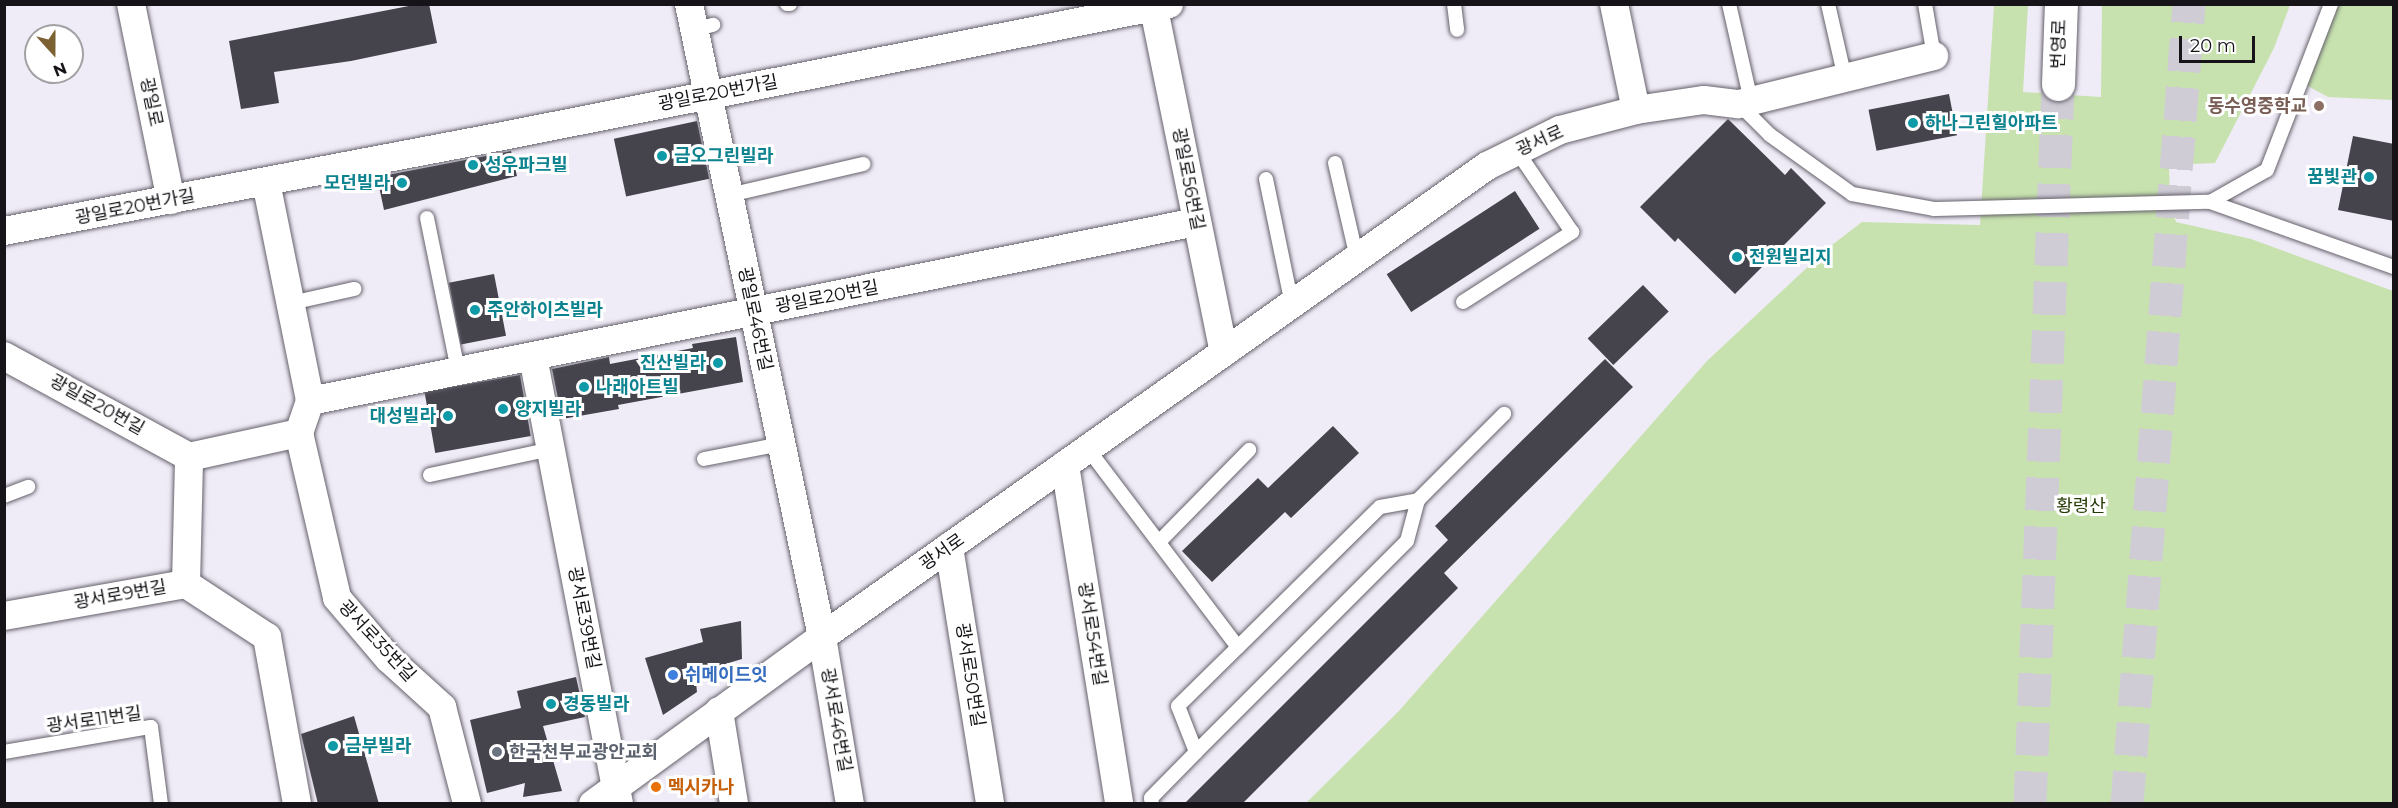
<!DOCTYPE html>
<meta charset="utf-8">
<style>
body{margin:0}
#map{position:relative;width:2398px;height:808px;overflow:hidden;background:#f0ecf7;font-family:Montserrat,"Noto Sans KR",sans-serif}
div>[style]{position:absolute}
.green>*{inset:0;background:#c7e2ae}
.building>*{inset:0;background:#45434c;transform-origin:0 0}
.trunk-tunnel>*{height:33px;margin-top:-16.5px;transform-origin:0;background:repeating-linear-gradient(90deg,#cfccd6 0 33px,transparent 0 49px)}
.roads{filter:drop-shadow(0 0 2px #65616b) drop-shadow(0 0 2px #65616b)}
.service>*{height:14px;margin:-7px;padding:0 7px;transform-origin:7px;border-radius:7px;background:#fff}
.minor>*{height:28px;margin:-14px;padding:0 14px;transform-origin:14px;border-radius:14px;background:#fff}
.trunk>*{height:33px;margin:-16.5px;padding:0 16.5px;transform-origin:16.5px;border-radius:16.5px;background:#fff}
.dots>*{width:16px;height:16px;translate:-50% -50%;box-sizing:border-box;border:3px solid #fff;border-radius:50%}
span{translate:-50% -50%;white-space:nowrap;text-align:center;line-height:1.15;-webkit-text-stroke:6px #fff;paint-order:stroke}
.street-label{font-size:18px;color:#161418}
.education-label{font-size:18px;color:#785e54;font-weight:700}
.right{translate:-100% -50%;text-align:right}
.culture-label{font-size:18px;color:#0d838f;font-weight:700}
.left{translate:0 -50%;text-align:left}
.park-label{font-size:18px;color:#253b04}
.shop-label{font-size:18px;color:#366cbe;font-weight:700}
.worship-label{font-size:18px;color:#5b616d;font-weight:700}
.food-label{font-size:18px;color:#c56008;font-weight:700}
.frame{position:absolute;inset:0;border:6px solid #161418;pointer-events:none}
.north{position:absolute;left:24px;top:24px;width:60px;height:60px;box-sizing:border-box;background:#fff;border:2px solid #a2a1a3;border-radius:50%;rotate:159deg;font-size:16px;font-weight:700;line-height:24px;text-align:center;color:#161418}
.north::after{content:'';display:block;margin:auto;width:21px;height:27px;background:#7c6133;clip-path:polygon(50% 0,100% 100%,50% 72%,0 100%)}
.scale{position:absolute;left:2179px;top:36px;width:76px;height:27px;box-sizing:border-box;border:3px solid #161418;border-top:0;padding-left:8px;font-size:18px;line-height:21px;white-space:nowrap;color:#161418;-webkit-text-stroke:4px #fff;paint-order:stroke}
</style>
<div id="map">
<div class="green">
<i style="clip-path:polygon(1994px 5px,2028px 5px,2023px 92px,2101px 97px,2102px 5px,2290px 5px,2274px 48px,2215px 163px,2169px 165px,2170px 202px,2176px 222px,2251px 239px,2393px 291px,2393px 803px,1305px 804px,1398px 712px,1707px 361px,1828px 248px,1862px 222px,1980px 225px)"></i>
<i style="clip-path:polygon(2326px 5px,2393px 5px,2393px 100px,2328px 97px,2306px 85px)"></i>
</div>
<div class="building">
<i style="clip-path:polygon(419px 4px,429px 4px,437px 43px,351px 61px,274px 72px,279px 103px,241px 109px,229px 41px)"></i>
<i style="left:1949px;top:94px;width:42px;height:82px;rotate:79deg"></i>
<i style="clip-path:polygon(1728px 119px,1785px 175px,1791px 168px,1826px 203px,1735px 294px,1678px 238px,1675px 242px,1640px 207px)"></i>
<i style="left:697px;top:121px;width:59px;height:85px;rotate:78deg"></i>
<i style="clip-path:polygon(2353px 136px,2394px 144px,2394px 221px,2338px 210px)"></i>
<i style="clip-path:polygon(511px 151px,517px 176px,384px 210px,377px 177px)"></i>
<i style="left:1515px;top:191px;width:45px;height:153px;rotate:57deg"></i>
<i style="left:494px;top:274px;width:63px;height:46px;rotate:79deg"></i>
<i style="left:1643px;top:285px;width:37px;height:77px;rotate:46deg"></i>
<i style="clip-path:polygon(736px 337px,743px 382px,618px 405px,619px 409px,562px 419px,552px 369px,609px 357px,610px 364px,693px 348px,692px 344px)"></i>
<i style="clip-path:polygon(1605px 359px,1633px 387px,1444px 573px,1458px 588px,1242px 804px,1184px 804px,1448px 540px,1435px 526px)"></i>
<i style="left:520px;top:375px;width:62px;height:97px;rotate:80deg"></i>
<i style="clip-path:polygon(1333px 426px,1359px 453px,1291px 518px,1285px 512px,1212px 582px,1182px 551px,1258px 478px,1268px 488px)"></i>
<i style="clip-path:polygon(741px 621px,742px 659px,695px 673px,697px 692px,663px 715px,645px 658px,703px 642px,700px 629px)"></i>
<i style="clip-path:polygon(576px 677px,585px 717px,543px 726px,562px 791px,523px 797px,525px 783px,487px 793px,470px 720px,521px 708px,517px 691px)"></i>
<i style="clip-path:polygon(354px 716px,379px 804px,318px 804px,301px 734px)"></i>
</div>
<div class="trunk-tunnel">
<i style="left:2030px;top:804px;width:721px;rotate:-87.77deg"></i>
<i style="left:2127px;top:804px;width:802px;rotate:-85.57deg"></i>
</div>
<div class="roads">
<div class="service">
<i style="left:787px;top:4px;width:3px"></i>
<i style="left:1454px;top:4px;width:26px;rotate:83deg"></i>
<i style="left:1729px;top:4px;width:99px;rotate:77.2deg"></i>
<i style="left:1828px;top:4px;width:76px;rotate:77.1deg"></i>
<i style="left:1925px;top:4px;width:53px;rotate:80.2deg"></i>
<i style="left:694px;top:30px;width:20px;rotate:-15deg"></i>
<i style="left:1739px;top:104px;width:44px;rotate:45deg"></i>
<i style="left:1770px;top:135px;width:101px;rotate:35.7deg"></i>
<i style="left:1852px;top:194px;width:83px;rotate:10.4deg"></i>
<i style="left:1934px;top:209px;width:276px;rotate:-1.5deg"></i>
<i style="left:2210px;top:202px;width:195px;rotate:19.5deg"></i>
<i style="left:1335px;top:163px;width:98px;rotate:77deg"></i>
<i style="left:1266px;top:179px;width:128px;rotate:78.3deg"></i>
<i style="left:729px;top:195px;width:138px;rotate:-13deg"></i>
<i style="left:2210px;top:202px;width:65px;rotate:-29.3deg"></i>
<i style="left:2267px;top:170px;width:178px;rotate:-68.9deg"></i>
<i style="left:427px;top:218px;width:156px;rotate:78.5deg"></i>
<i style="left:1463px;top:302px;width:130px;rotate:-32.7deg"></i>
<i style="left:1572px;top:232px;width:98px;rotate:-124.2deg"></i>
<i style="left:291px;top:303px;width:65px;rotate:-12.5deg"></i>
<i style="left:1088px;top:449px;width:248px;rotate:52.9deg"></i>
<i style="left:1238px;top:647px;width:199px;rotate:-44.6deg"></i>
<i style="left:1380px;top:507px;width:39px;rotate:-10deg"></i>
<i style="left:704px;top:459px;width:78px;rotate:-11deg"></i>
<i style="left:430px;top:475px;width:124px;rotate:-12.1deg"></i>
<i style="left:4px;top:496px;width:26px;rotate:-21deg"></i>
<i style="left:1159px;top:542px;width:129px;rotate:-45.6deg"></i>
<i style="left:4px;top:752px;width:149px;rotate:-9.7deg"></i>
<i style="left:151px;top:727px;width:78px;rotate:82.6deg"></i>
<i style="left:1196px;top:752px;width:49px;rotate:-111.4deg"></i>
<i style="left:1178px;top:706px;width:84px;rotate:-44.5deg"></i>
<i style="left:1152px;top:804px;width:6px;rotate:-99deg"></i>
<i style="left:1151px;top:798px;width:64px;rotate:-45.6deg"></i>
<i style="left:1196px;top:752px;width:298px;rotate:-45deg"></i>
<i style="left:1407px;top:541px;width:42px;rotate:-75deg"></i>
<i style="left:1418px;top:500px;width:122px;rotate:-45deg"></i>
</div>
<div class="minor">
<i style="left:131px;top:4px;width:200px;rotate:78.5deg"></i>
<i style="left:689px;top:4px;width:647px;rotate:78.13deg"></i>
<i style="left:822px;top:637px;width:169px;rotate:80.5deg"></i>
<i style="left:1153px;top:4px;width:355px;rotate:78.5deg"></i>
<i style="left:1614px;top:4px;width:108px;rotate:78.3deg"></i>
<i style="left:266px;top:182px;width:223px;rotate:78.6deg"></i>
<i style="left:4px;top:231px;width:513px;rotate:-10.78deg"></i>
<i style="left:508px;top:135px;width:674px;rotate:-11.21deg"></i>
<i style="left:4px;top:356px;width:211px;rotate:28.6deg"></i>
<i style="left:189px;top:457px;width:113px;rotate:-12.3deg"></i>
<i style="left:533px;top:357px;width:454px;rotate:79.1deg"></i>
<i style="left:299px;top:433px;width:34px;rotate:-71deg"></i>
<i style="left:310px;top:401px;width:904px;rotate:-11.42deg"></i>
<i style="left:299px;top:433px;width:169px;rotate:77deg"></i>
<i style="left:337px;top:598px;width:80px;rotate:49.6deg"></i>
<i style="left:389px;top:659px;width:72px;rotate:42.2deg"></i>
<i style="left:442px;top:707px;width:100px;rotate:75.5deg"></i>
<i style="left:1065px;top:465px;width:343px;rotate:80.9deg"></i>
<i style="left:949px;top:547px;width:260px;rotate:80.9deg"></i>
<i style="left:186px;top:584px;width:127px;rotate:-88.6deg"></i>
<i style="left:4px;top:616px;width:185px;rotate:-10deg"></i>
<i style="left:186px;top:584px;width:97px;rotate:33.2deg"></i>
<i style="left:267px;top:637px;width:170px;rotate:79.8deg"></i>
<i style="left:719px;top:711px;width:94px;rotate:80.8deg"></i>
<i style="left:593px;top:804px;width:283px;rotate:-36.1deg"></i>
<i style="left:822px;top:637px;width:815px;rotate:-35.31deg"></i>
<i style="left:1487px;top:166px;width:81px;rotate:-26.3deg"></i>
<i style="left:1560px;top:130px;width:79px;rotate:-14.7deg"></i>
<i style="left:1636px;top:110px;width:69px;rotate:-8.4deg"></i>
<i style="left:1704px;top:100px;width:35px;rotate:7deg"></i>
<i style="left:1739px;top:104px;width:201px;rotate:-13.8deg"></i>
</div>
<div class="trunk">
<i style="left:2058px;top:84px;width:80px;rotate:-87.9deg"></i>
</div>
</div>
<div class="dots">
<i style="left:2319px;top:106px;background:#8d6e63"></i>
<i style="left:1913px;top:123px;background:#0f9aa8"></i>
<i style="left:662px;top:156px;background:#0f9aa8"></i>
<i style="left:473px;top:165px;background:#0f9aa8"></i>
<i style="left:2369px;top:177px;background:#0f9aa8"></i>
<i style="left:402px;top:183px;background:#0f9aa8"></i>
<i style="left:1737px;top:257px;background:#0f9aa8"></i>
<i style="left:475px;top:310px;background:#0f9aa8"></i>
<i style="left:718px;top:363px;background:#0f9aa8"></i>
<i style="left:584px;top:387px;background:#0f9aa8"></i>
<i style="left:503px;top:409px;background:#0f9aa8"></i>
<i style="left:448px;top:416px;background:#0f9aa8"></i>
<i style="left:673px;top:675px;background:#3f7fe0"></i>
<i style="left:551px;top:704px;background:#0f9aa8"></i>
<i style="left:333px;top:746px;background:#0f9aa8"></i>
<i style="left:497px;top:752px;background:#6b7280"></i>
<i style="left:656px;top:787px;background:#e8710a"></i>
</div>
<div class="street-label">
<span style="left:2059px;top:44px;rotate:-88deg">번영로</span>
<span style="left:718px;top:93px;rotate:-11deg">광일로20번가길</span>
<span style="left:151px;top:102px;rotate:78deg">광일로</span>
<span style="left:1540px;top:141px;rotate:-24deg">광서로</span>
<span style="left:1188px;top:179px;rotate:79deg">광일로56번길</span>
<span style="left:135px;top:207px;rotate:-11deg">광일로20번가길</span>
<span style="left:827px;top:297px;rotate:-11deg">광일로20번길</span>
<span style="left:755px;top:319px;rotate:78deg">광일로46번길</span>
<span style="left:97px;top:405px;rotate:29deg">광일로20번길</span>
<span style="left:942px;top:552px;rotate:-35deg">광서로</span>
<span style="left:120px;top:595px;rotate:-10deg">광서로9번길</span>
<span style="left:584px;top:618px;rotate:79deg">광서로39번길</span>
<span style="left:1092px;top:634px;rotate:81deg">광서로54번길</span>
<span style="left:377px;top:641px;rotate:47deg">광서로35번길</span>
<span style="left:970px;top:675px;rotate:81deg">광서로50번길</span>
<span style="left:94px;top:720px;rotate:-8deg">광서로11번길</span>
<span style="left:836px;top:720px;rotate:80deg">광서로46번길</span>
</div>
<div class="education-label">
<span class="right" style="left:2307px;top:106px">동수영중학교</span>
</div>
<div class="culture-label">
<span class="left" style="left:1925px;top:123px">하나그린힐아파트</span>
<span class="left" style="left:674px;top:156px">금오그린빌라</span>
<span class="left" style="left:485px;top:165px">성우파크빌</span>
<span class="right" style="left:2357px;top:177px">꿈빛관</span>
<span class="right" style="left:390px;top:183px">모던빌라</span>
<span class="left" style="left:1749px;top:257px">전원빌리지</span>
<span class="left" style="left:487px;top:310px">주안하이츠빌라</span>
<span class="right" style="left:706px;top:363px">진산빌라</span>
<span class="left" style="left:596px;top:387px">나래아트빌</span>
<span class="left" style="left:515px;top:409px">양지빌라</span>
<span class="right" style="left:436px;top:416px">대성빌라</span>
<span class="left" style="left:563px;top:704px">경동빌라</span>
<span class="left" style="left:345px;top:746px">금부빌라</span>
</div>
<div class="park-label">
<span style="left:2081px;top:506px">황령산</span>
</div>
<div class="shop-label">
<span class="left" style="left:685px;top:675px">쉬메이드잇</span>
</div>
<div class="worship-label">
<span class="left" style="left:509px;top:752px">한국천부교광안교회</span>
</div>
<div class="food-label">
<span class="left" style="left:668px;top:787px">멕시카나</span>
</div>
<div class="frame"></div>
<div class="north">N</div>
<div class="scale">20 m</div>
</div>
